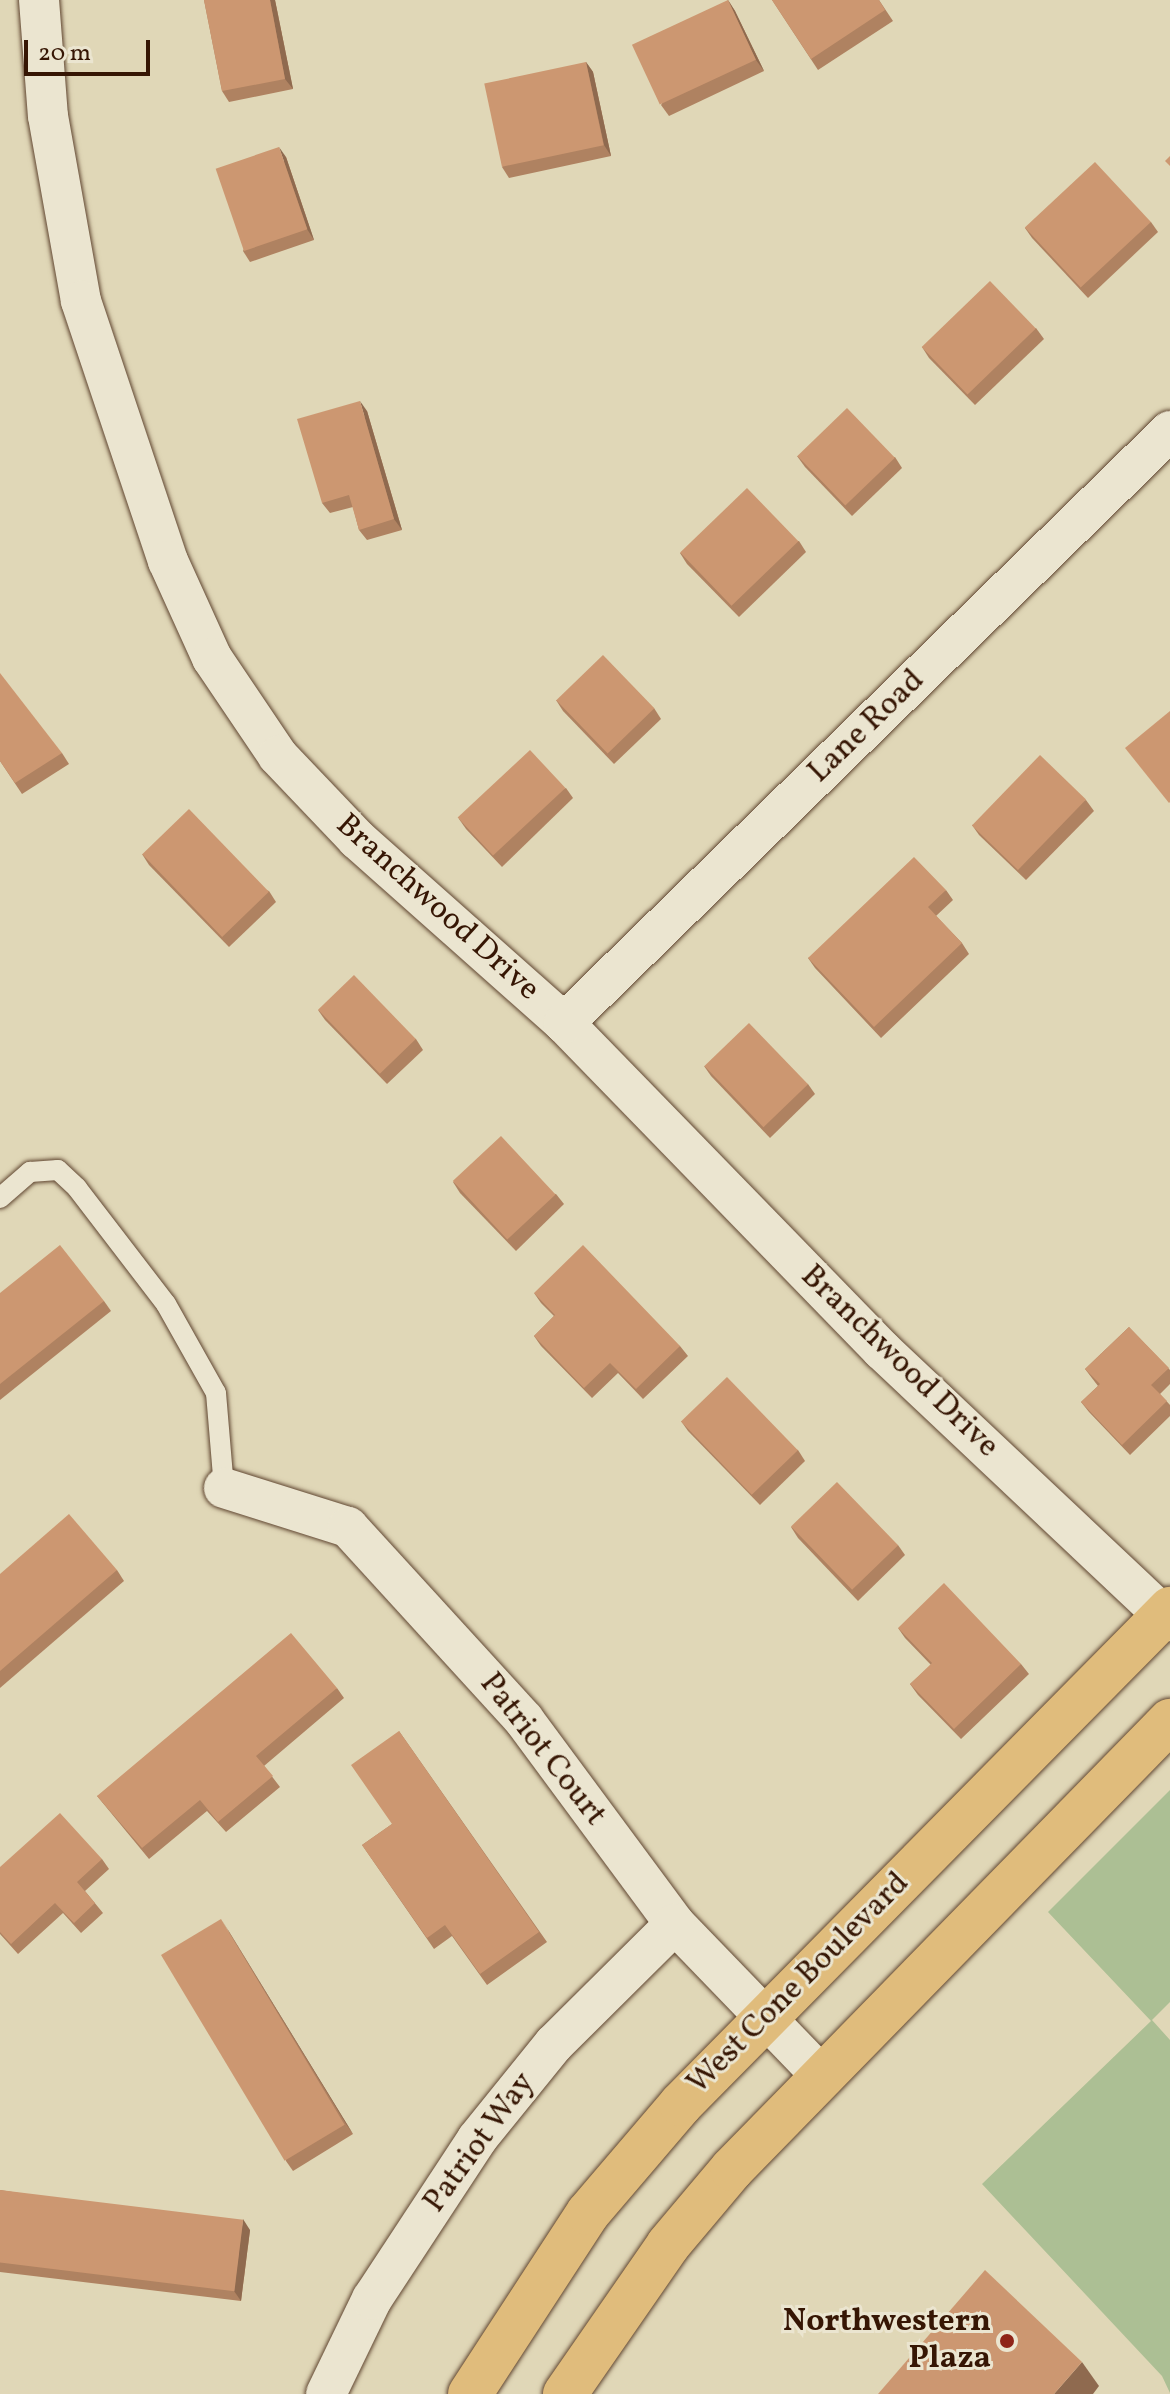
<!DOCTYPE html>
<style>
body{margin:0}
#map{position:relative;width:1170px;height:2394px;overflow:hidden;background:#e0d7b7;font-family:Vollkorn,serif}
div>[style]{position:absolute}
.green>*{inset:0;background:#acbf94}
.roads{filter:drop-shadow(0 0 2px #604631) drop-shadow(0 0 2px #604631)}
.lane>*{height:20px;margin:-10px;padding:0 10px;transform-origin:10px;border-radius:10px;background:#ebe5d0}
.street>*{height:40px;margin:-20px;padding:0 20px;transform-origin:20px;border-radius:20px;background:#ebe5d0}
.primary>*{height:44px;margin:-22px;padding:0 22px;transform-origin:22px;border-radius:22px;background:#e0bc7c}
.wall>*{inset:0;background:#af8261}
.shaded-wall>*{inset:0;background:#8f6a4f}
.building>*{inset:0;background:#cc9771;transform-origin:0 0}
.dots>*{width:22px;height:22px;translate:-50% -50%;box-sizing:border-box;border:4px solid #ebe5d0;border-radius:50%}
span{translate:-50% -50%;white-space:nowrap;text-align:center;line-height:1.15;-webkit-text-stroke:6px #ebe5d0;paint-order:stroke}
.street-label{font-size:32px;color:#361604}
.poi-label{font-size:32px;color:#361604;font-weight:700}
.right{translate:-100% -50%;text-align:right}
.scale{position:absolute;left:24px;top:40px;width:126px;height:36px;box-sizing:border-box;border:4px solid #361604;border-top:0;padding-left:10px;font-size:24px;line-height:28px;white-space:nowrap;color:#361604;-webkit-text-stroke:6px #ebe5d0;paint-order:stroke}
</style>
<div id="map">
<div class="green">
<i style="clip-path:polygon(1170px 1790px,1170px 2002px,1152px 2020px,1170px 2040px,1170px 2393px,1162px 2376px,982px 2184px,1151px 2021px,1048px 1912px)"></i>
</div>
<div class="roads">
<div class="lane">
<i style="left:0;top:1198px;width:40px;rotate:-41deg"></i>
<i style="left:30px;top:1172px;width:28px;rotate:-4deg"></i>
<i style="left:58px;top:1170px;width:26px;rotate:43deg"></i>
<i style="left:77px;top:1188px;width:146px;rotate:52.5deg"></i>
<i style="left:166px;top:1304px;width:102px;rotate:60.7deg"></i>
<i style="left:216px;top:1393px;width:95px;rotate:85.2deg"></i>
</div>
<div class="street">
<i style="left:39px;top:0;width:116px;rotate:85.6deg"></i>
<i style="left:48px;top:116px;width:188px;rotate:79.9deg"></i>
<i style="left:81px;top:301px;width:274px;rotate:71.5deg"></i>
<i style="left:168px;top:561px;width:107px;rotate:65.6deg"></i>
<i style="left:212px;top:658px;width:118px;rotate:56deg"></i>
<i style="left:278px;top:756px;width:115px;rotate:46.4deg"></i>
<i style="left:357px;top:839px;width:277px;rotate:41.6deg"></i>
<i style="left:564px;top:1023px;width:456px;rotate:45.8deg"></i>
<i style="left:882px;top:1350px;width:395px;rotate:43.3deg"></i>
<i style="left:564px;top:1023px;width:847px;rotate:-44.33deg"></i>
<i style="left:224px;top:1488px;width:130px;rotate:17.5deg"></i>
<i style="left:348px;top:1527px;width:261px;rotate:47.6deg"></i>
<i style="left:524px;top:1720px;width:254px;rotate:53.5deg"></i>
<i style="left:675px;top:1924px;width:207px;rotate:46deg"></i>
<i style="left:326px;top:2394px;width:106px;rotate:-64.2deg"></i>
<i style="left:372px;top:2299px;width:191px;rotate:-56.7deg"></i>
<i style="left:477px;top:2139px;width:122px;rotate:-51deg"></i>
<i style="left:554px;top:2044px;width:170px;rotate:-44.8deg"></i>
</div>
<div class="primary">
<i style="left:470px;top:2394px;width:216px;rotate:-56.9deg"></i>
<i style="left:588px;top:2213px;width:143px;rotate:-49.5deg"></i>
<i style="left:681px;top:2104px;width:696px;rotate:-45.35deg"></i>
<i style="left:565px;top:2394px;width:181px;rotate:-55.3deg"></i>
<i style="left:668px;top:2245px;width:99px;rotate:-49.9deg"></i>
<i style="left:732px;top:2169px;width:627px;rotate:-45.65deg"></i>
</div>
</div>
<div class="wall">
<i style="clip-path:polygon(204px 0,275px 0,293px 89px,229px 102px,222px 91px)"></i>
<i style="clip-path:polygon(728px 0,735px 11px,764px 71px,669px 116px,661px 105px)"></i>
<i style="clip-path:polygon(772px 0,879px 0,893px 21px,818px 70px)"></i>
<i style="clip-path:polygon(586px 62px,593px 72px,611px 156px,509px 178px,502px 167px)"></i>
<i style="clip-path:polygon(286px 157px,314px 240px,250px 262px,243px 251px)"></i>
<i style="clip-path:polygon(1151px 222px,1158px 232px,1088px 298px,1032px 238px,1025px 228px)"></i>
<i style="clip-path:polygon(1036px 328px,1044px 339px,975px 405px,929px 358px,922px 347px)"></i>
<i style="clip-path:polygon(367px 411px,402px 530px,367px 540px,359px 530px,353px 507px,330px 513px,322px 503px)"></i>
<i style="clip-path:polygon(797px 456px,895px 457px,902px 468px,852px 516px,805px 467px)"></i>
<i style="clip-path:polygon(799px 541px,806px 552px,739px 617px,687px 564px,680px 553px)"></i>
<i style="clip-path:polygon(556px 700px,654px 708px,661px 719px,614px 764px,563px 711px)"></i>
<i style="clip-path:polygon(62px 753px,69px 764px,22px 794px,0 761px)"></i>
<i style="clip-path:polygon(566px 788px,573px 798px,502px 867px,466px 829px,459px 819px)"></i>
<i style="clip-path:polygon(1086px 800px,1094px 811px,1026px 880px,979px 835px,972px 825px)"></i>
<i style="clip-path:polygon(142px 854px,269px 891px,276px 902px,229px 947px,149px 865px)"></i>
<i style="clip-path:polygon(946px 890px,953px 900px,936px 916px,962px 943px,969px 954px,881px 1038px,815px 968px,808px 958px)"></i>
<i style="clip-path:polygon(318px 1010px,416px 1039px,423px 1050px,387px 1084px,325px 1020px)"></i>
<i style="clip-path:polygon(704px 1066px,808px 1084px,815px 1094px,770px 1138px,711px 1076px)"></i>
<i style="clip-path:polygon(453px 1182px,556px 1194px,564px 1204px,516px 1251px,460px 1193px)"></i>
<i style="clip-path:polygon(0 1293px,104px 1301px,111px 1311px,0 1400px)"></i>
<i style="clip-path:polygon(534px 1293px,680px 1346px,688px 1356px,643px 1399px,618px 1373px,592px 1398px,541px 1346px,534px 1336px,554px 1316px,541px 1303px)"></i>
<i style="clip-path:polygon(1129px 1327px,1170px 1370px,1170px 1384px,1160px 1394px,1170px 1405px,1170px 1416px,1130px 1455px,1089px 1412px,1081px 1402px,1098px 1386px,1085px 1369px)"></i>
<i style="clip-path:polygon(681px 1421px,798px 1450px,805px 1461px,760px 1505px,688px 1431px)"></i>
<i style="clip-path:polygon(791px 1527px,898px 1545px,905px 1555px,858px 1601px,798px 1538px)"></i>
<i style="clip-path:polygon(117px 1570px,124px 1581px,0 1688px,0 1574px)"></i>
<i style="clip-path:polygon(898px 1628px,1021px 1664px,1029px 1674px,961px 1739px,918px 1695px,910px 1684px,931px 1665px,905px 1638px)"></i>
<i style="clip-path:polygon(337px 1688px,344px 1698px,264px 1766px,280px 1787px,226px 1832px,207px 1811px,149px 1859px,97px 1796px)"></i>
<i style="clip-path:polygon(399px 1731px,547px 1942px,487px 1985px,452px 1936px,434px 1949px,362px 1845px,392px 1824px)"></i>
<i style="clip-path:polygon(102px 1859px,109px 1869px,85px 1891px,103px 1913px,81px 1933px,63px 1913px,18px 1954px,0 1934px,0 1867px)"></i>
<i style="clip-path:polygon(228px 1930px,353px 2134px,293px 2171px,286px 2161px)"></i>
<i style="clip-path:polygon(0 2190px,250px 2230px,241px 2301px,0 2272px)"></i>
</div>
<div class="shaded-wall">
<i style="clip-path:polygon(270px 0,275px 0,293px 89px,285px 79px)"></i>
<i style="clip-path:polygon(728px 0,735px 11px,764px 71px,756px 60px)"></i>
<i style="clip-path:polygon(586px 62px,593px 72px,611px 156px,604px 145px)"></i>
<i style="clip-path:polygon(279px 147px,286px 157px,314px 240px,307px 229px)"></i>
<i style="clip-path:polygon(360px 401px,367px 411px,402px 530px,394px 519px)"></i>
<i style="clip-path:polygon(221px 1919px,228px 1930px,353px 2134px,346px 2124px)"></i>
<i style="clip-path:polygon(243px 2219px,250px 2230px,241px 2301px,234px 2291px)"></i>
<i style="clip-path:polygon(1082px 2362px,1099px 2386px,1093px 2394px,1054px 2394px)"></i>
</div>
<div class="building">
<i style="clip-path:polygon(204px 0,270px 0,285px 79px,222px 91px)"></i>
<i style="left:728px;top:0;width:66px;height:106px;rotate:65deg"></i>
<i style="clip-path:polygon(772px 0,879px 0,885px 10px,811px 59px)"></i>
<i style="left:586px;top:62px;width:85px;height:104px;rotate:78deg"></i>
<i style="left:279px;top:147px;width:87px;height:67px;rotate:71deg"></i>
<i style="clip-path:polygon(1170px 156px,1170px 166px,1165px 161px)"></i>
<i style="left:1095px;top:162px;width:82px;height:96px;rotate:47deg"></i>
<i style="left:990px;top:281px;width:66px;height:95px;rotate:46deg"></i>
<i style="clip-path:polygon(360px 401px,394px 519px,359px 530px,349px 495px,322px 503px,297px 419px)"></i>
<i style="left:847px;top:408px;width:69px;height:69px;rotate:46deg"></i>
<i style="left:747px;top:488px;width:74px;height:93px;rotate:46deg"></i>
<i style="left:603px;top:655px;width:74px;height:65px;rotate:46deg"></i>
<i style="clip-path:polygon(0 673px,62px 753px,15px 783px,0 761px)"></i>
<i style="clip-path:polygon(1170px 711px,1170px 802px,1169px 803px,1125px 748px)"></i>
<i style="left:530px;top:750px;width:52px;height:99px;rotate:47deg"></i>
<i style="left:1040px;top:755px;width:64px;height:98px;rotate:44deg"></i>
<i style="left:189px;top:809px;width:115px;height:65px;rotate:46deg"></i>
<i style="clip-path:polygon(914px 857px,946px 890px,928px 907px,962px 943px,874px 1027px,808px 958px)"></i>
<i style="left:354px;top:975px;width:89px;height:50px;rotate:46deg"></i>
<i style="left:749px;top:1023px;width:85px;height:62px;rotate:46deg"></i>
<i style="left:501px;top:1136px;width:80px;height:66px;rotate:47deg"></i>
<i style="clip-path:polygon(60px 1245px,104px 1301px,0 1384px,0 1293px)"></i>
<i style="clip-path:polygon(583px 1245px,680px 1346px,636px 1389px,610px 1363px,584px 1388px,534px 1336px,555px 1315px,534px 1293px)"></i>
<i style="clip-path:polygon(1129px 1327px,1169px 1368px,1151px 1385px,1167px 1401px,1122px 1445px,1081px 1402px,1100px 1384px,1085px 1369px)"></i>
<i style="left:727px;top:1377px;width:102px;height:64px;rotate:46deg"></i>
<i style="left:837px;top:1482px;width:88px;height:64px;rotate:46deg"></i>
<i style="clip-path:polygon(69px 1514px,117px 1570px,0 1671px,0 1574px)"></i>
<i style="clip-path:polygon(944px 1583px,1021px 1664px,954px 1729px,910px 1684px,932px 1663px,898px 1628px)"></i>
<i style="clip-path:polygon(291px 1633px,337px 1688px,256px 1756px,273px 1776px,218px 1822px,200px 1800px,142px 1848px,97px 1796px)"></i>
<i style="clip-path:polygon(399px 1731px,539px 1932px,480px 1974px,445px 1925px,427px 1938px,362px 1845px,392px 1824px,351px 1765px)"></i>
<i style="clip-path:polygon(60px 1813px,102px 1859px,77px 1882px,95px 1903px,74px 1923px,55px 1903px,11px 1944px,0 1932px,0 1867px)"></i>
<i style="left:221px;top:1919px;width:240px;height:70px;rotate:59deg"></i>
<i style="left:0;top:2190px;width:245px;height:72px;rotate:7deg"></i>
<i style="clip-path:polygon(985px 2270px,1082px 2362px,1054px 2394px,878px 2394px)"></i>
</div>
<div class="dots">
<i style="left:1007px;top:2341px;background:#8f2418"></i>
</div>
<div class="street-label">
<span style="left:867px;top:727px;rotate:-44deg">Lane Road</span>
<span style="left:437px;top:908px;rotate:42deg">Branchwood Drive</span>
<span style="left:899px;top:1362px;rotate:44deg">Branchwood Drive</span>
<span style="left:542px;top:1750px;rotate:52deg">Patriot Court</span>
<span style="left:799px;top:1984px;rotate:-45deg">West Cone Boulevard</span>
<span style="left:480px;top:2143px;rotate:-54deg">Patriot Way</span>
</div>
<div class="poi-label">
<span class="right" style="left:991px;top:2341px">Northwestern<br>Plaza</span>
</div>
<div class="scale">20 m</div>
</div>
